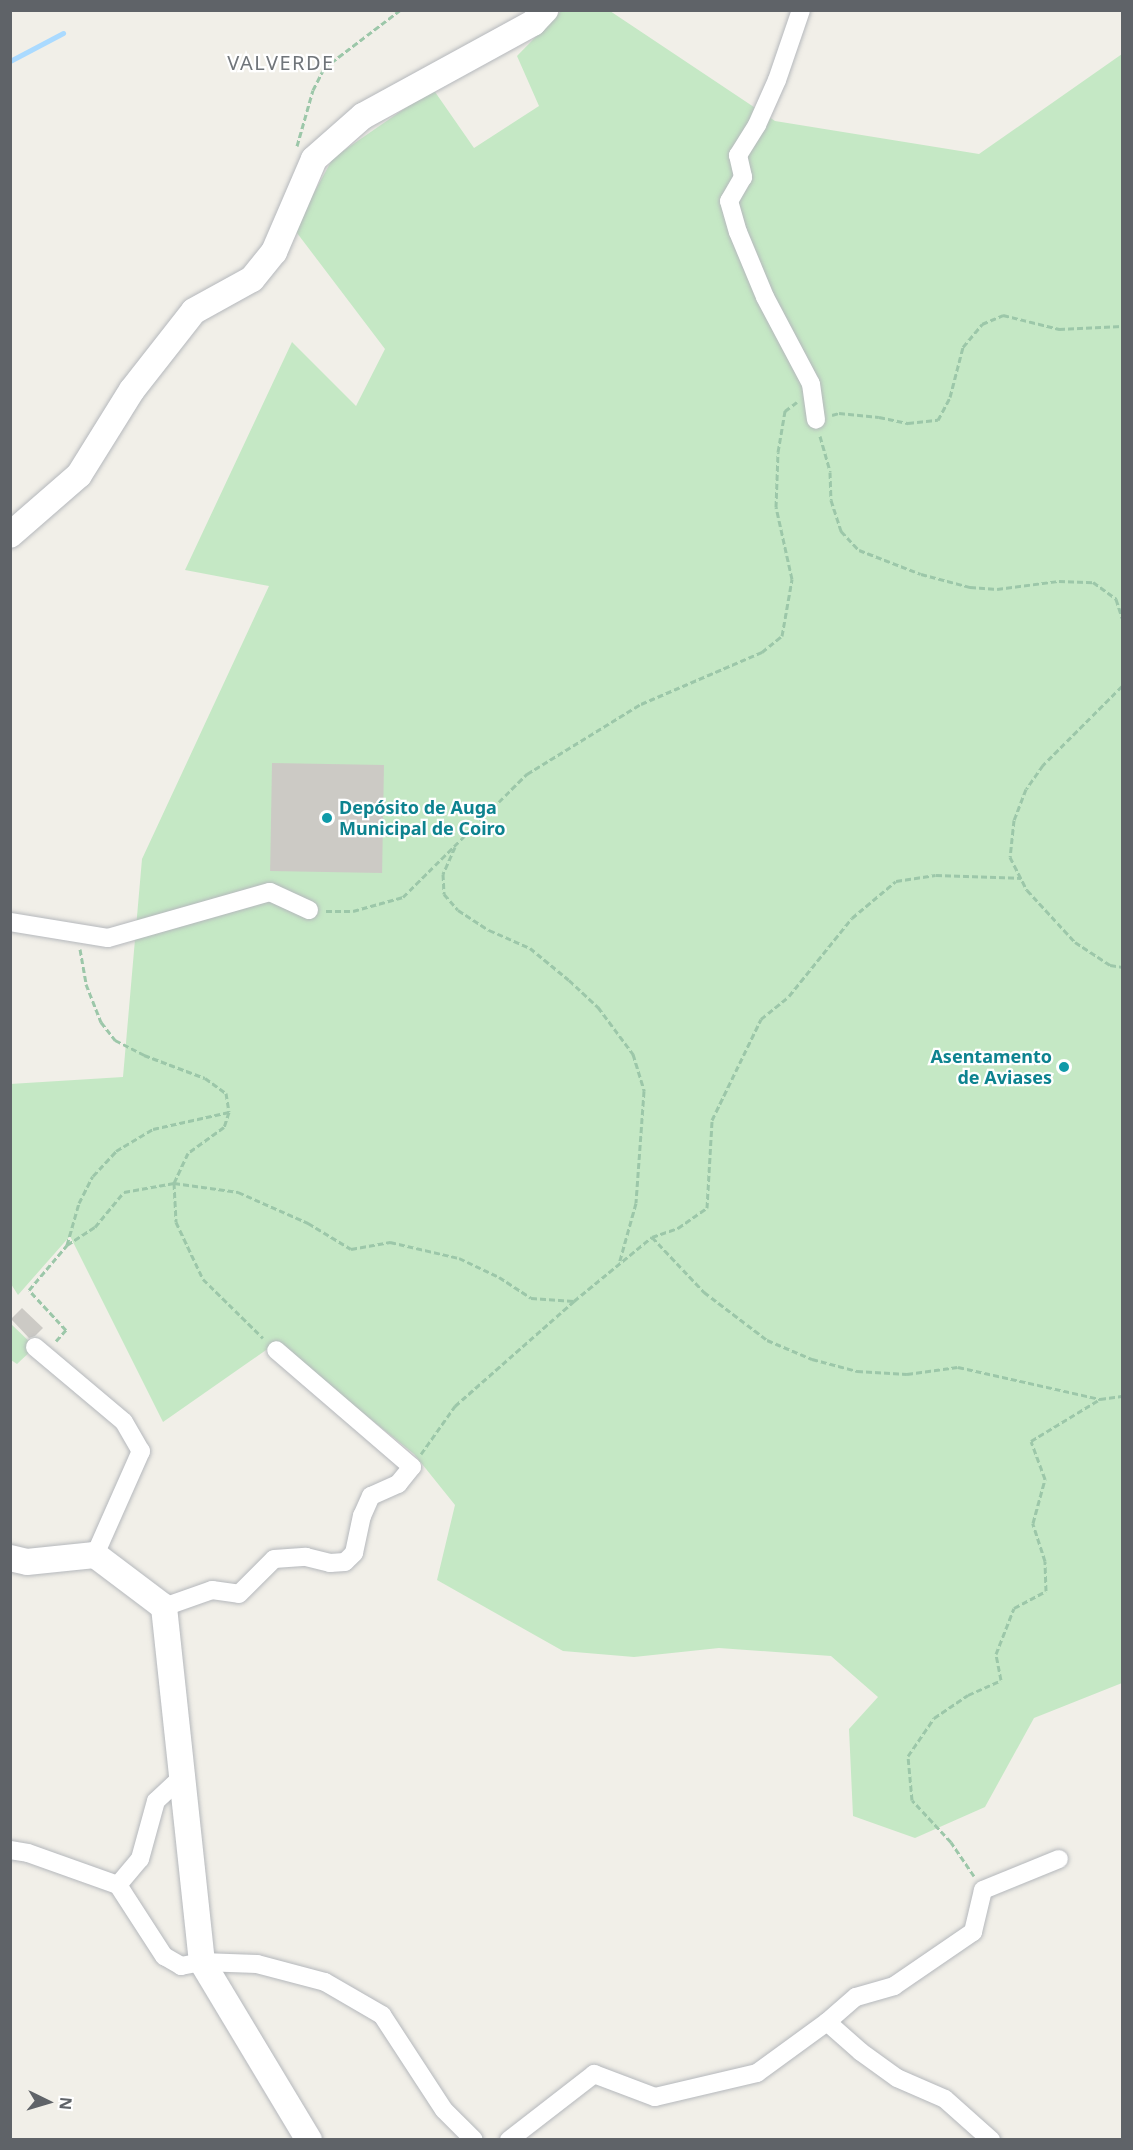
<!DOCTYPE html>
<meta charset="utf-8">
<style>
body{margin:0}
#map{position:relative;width:1133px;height:2150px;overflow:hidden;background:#f1efe8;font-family:"Noto Sans",sans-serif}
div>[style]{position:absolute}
.green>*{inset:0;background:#c5e8c5}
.stream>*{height:5px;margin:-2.5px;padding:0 2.5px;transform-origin:2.5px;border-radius:2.5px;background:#aadaff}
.building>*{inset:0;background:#cccac5;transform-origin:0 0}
.path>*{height:3px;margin-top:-1.5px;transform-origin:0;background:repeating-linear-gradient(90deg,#9cc7a9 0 6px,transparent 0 9px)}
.roads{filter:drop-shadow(0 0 2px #b5b8bc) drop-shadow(0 0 2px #b5b8bc)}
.street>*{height:18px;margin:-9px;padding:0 9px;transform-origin:9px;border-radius:9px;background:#fff}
.secondary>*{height:26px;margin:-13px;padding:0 13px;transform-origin:13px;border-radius:13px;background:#fff}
.dots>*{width:16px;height:16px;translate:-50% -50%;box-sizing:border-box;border:3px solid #fff;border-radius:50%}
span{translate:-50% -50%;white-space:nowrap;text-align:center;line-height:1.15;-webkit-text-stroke:4.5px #fff;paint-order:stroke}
.culture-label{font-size:18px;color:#0d838f;font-weight:700}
.left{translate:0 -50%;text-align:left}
.right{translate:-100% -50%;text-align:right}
.neighbourhood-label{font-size:20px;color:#70757a;letter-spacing:1.5px}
.frame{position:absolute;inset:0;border:12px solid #5f6368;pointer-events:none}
.north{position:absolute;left:18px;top:2072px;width:60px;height:60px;-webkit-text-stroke:4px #fff;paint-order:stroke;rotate:95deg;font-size:16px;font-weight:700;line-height:24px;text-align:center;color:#5f6368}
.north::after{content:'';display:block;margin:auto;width:21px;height:27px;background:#5f6368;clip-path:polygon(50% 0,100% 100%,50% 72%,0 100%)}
</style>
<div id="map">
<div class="green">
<i style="clip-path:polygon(561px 11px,610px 11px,775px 121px,979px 154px,1122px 54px,1122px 1683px,1034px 1718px,985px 1807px,915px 1838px,853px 1816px,849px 1729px,878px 1697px,831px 1656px,719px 1648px,634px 1657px,563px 1651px,437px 1580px,455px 1505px,414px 1454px,276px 1343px,163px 1422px,70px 1236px,18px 1295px,11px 1284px,10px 1084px,123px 1077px,142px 859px,269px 586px,185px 570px,292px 342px,356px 406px,385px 349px,294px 229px,333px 158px,433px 89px,474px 148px,539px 106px,517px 56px)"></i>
<i style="clip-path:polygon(10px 1323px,35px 1347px,17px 1364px,11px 1360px)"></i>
</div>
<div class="stream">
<i style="left:10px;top:61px;width:60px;rotate:-27.8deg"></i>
</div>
<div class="building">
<i style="left:272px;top:763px;width:112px;height:108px;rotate:1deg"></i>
<i style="clip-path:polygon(22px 1308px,43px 1328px,35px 1336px,29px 1338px,11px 1319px)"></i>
</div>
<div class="path">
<i style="left:297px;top:146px;width:58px;rotate:-74.1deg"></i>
<i style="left:313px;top:90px;width:25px;rotate:-63deg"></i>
<i style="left:324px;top:68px;width:96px;rotate:-37.3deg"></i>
<i style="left:832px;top:415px;width:7px;rotate:-16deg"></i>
<i style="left:839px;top:413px;width:40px;rotate:5.7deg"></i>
<i style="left:879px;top:417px;width:30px;rotate:12deg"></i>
<i style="left:908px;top:423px;width:30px;rotate:-6deg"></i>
<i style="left:938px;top:420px;width:26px;rotate:-62deg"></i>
<i style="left:950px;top:397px;width:52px;rotate:-75.4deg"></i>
<i style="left:963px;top:347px;width:30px;rotate:-50deg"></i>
<i style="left:982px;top:324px;width:23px;rotate:-23deg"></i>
<i style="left:1003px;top:315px;width:58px;rotate:14deg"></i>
<i style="left:1059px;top:329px;width:63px;rotate:-2.7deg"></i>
<i style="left:820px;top:436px;width:37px;rotate:74deg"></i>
<i style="left:830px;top:472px;width:28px;rotate:88deg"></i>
<i style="left:831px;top:500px;width:33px;rotate:72deg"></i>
<i style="left:841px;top:531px;width:26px;rotate:47deg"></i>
<i style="left:859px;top:550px;width:66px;rotate:21.2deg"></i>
<i style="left:921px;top:574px;width:51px;rotate:14.9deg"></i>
<i style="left:970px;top:587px;width:27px;rotate:4deg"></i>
<i style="left:997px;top:589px;width:63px;rotate:-7.4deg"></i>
<i style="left:1059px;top:581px;width:34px;rotate:2deg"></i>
<i style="left:1093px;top:582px;width:29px;rotate:36deg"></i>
<i style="left:1116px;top:599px;width:20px;rotate:72deg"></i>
<i style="left:1122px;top:686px;width:112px;rotate:135deg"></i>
<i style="left:1043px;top:765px;width:29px;rotate:125deg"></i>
<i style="left:1026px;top:789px;width:33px;rotate:111deg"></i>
<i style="left:1014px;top:820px;width:37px;rotate:96deg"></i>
<i style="left:1010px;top:857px;width:37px;rotate:63deg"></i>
<i style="left:1027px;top:890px;width:71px;rotate:47.3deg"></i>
<i style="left:1075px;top:942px;width:42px;rotate:33.3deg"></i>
<i style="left:1110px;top:965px;width:12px;rotate:9deg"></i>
<i style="left:455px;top:847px;width:30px;rotate:114deg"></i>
<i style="left:443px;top:874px;width:20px;rotate:87deg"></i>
<i style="left:444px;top:894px;width:21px;rotate:49deg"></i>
<i style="left:458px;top:910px;width:37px;rotate:33deg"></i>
<i style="left:489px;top:930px;width:45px;rotate:23.7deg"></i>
<i style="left:530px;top:948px;width:50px;rotate:39.4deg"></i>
<i style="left:569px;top:980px;width:40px;rotate:43deg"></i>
<i style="left:598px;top:1007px;width:59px;rotate:53.3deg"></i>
<i style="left:633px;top:1054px;width:39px;rotate:73deg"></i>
<i style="left:644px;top:1091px;width:112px;rotate:94.1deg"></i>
<i style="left:636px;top:1203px;width:63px;rotate:105.6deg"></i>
<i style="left:326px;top:911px;width:27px"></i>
<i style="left:353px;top:911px;width:52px;rotate:-15.6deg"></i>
<i style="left:403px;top:897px;width:175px;rotate:-44.8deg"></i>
<i style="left:527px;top:774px;width:134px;rotate:-31.6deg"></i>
<i style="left:641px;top:704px;width:132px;rotate:-23.3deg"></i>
<i style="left:762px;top:652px;width:26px;rotate:-39deg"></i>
<i style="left:782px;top:636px;width:58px;rotate:-80deg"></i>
<i style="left:792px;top:579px;width:74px;rotate:-102.5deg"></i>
<i style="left:776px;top:507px;width:55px;rotate:-87.9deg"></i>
<i style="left:778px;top:452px;width:42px;rotate:-80.3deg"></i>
<i style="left:785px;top:411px;width:15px;rotate:-37deg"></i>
<i style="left:80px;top:949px;width:36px;rotate:80deg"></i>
<i style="left:86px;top:984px;width:41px;rotate:68.5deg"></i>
<i style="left:101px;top:1022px;width:23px;rotate:52deg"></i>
<i style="left:115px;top:1040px;width:33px;rotate:27deg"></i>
<i style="left:144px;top:1055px;width:65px;rotate:20.7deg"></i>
<i style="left:205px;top:1078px;width:26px;rotate:36deg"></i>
<i style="left:226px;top:1093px;width:19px;rotate:81deg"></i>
<i style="left:229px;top:1112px;width:16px;rotate:108deg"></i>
<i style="left:224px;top:1127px;width:44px;rotate:144.2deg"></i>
<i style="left:188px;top:1153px;width:33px;rotate:115deg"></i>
<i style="left:174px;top:1183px;width:39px;rotate:87deg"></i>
<i style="left:176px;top:1222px;width:63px;rotate:64.7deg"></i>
<i style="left:203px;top:1279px;width:84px;rotate:44.5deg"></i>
<i style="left:652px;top:1237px;width:76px;rotate:46.6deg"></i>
<i style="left:704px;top:1292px;width:79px;rotate:37.3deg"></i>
<i style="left:767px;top:1340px;width:49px;rotate:22.9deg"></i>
<i style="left:812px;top:1359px;width:47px;rotate:14.9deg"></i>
<i style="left:857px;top:1371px;width:50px;rotate:3.4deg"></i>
<i style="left:907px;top:1374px;width:51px;rotate:-7.8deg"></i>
<i style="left:958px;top:1367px;width:146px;rotate:12.7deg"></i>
<i style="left:1100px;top:1399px;width:22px;rotate:-8deg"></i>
<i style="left:67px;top:1245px;width:33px;rotate:-33deg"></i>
<i style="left:95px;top:1227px;width:45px;rotate:-50.4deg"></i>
<i style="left:124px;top:1192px;width:51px;rotate:-10.2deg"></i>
<i style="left:174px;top:1183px;width:65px;rotate:8deg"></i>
<i style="left:238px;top:1192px;width:77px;rotate:23.9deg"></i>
<i style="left:308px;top:1223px;width:50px;rotate:31.2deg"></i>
<i style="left:351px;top:1249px;width:40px;rotate:-10deg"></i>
<i style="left:390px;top:1242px;width:71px;rotate:13.1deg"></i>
<i style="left:459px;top:1258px;width:44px;rotate:25.4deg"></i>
<i style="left:499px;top:1277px;width:38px;rotate:33deg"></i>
<i style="left:531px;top:1298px;width:43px;rotate:4deg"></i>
<i style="left:56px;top:1341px;width:15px;rotate:-48deg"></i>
<i style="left:66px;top:1330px;width:54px;rotate:-132.8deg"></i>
<i style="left:29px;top:1290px;width:59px;rotate:-49.8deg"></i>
<i style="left:67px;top:1245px;width:44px;rotate:-74.1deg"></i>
<i style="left:79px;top:1203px;width:30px;rotate:-63deg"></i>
<i style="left:93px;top:1176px;width:34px;rotate:-47deg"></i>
<i style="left:116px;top:1151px;width:43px;rotate:-30.7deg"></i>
<i style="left:153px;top:1129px;width:78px;rotate:-12.6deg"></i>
<i style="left:421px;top:1454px;width:59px;rotate:-54.7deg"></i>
<i style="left:455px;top:1406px;width:159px;rotate:-41.4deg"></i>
<i style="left:574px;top:1301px;width:101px;rotate:-39.4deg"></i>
<i style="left:652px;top:1237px;width:28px;rotate:-19deg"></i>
<i style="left:678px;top:1228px;width:35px;rotate:-35deg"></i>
<i style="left:707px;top:1208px;width:88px;rotate:-86.7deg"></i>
<i style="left:712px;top:1120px;width:112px;rotate:-64.1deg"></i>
<i style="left:761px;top:1019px;width:36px;rotate:-39deg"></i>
<i style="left:789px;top:996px;width:100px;rotate:-51.1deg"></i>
<i style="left:852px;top:918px;width:57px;rotate:-40.1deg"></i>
<i style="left:896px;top:881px;width:40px;rotate:-8.5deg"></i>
<i style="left:936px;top:875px;width:85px;rotate:2deg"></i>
<i style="left:974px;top:1876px;width:41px;rotate:-124.1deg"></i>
<i style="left:951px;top:1842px;width:57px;rotate:-132.9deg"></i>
<i style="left:912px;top:1800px;width:44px;rotate:-95.2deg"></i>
<i style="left:908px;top:1756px;width:46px;rotate:-55.6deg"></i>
<i style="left:934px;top:1718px;width:41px;rotate:-34.1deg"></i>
<i style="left:968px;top:1695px;width:36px;rotate:-24deg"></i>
<i style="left:1001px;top:1680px;width:26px;rotate:-101deg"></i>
<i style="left:996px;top:1654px;width:49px;rotate:-68.6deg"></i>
<i style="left:1014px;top:1608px;width:36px;rotate:-28deg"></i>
<i style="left:1046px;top:1591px;width:30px;rotate:-92deg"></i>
<i style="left:1045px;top:1561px;width:40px;rotate:-108deg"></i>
<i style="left:1033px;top:1523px;width:46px;rotate:-74.7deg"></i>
<i style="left:1045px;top:1479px;width:40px;rotate:-110.2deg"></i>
<i style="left:1031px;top:1441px;width:81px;rotate:-31.3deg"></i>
</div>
<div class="roads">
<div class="street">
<i style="left:801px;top:10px;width:74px;rotate:108.9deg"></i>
<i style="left:777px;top:80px;width:49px;rotate:114deg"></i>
<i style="left:757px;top:125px;width:36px;rotate:122deg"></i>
<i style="left:738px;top:155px;width:23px;rotate:77deg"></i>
<i style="left:743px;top:177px;width:28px;rotate:120deg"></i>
<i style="left:729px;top:201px;width:32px;rotate:74deg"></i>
<i style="left:738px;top:232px;width:70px;rotate:67.4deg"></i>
<i style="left:765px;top:297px;width:98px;rotate:62.1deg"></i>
<i style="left:811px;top:384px;width:36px;rotate:82deg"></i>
<i style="left:10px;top:922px;width:99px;rotate:9.3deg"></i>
<i style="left:108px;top:938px;width:168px;rotate:-15.9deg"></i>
<i style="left:270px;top:892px;width:43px;rotate:24.8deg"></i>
<i style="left:35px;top:1347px;width:116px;rotate:40.1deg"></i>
<i style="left:124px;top:1422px;width:34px;rotate:60deg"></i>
<i style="left:141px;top:1451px;width:114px;rotate:113.9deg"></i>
<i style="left:164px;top:1607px;width:51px;rotate:-19.5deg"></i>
<i style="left:212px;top:1590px;width:27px;rotate:8deg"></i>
<i style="left:239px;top:1594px;width:49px;rotate:-45deg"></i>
<i style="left:274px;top:1559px;width:32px;rotate:-4deg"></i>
<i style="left:306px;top:1557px;width:25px;rotate:14deg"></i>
<i style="left:330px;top:1563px;width:15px;rotate:-4deg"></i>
<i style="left:345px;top:1562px;width:13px;rotate:-45deg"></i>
<i style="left:354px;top:1553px;width:38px;rotate:-78deg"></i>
<i style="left:362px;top:1516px;width:22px;rotate:-66deg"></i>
<i style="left:371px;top:1496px;width:30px;rotate:-24deg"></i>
<i style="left:398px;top:1484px;width:22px;rotate:-51deg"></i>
<i style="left:412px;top:1467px;width:179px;rotate:-139.3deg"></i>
<i style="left:10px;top:1850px;width:18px;rotate:9deg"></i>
<i style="left:28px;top:1853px;width:96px;rotate:19.6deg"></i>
<i style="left:118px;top:1885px;width:85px;rotate:57.1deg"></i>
<i style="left:164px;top:1956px;width:20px;rotate:30deg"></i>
<i style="left:181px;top:1966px;width:21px;rotate:-11deg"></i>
<i style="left:202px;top:1962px;width:55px;rotate:2.1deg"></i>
<i style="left:257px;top:1964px;width:70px;rotate:14.8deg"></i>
<i style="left:325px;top:1982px;width:66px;rotate:30.1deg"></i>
<i style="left:382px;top:2015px;width:113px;rotate:56.9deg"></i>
<i style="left:444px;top:2110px;width:42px;rotate:45deg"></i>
<i style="left:118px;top:1885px;width:34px;rotate:-50deg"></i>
<i style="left:140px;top:1859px;width:60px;rotate:-74.6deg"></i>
<i style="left:156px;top:1801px;width:34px;rotate:-43deg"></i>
<i style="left:827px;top:2022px;width:45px;rotate:41.4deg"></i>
<i style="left:861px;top:2052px;width:44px;rotate:35.8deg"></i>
<i style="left:897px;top:2078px;width:52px;rotate:23.6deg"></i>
<i style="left:945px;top:2099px;width:62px;rotate:41.7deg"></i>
<i style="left:509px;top:2140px;width:108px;rotate:-37.8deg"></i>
<i style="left:594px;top:2074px;width:65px;rotate:20.7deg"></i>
<i style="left:655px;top:2097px;width:105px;rotate:-13.2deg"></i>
<i style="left:757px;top:2073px;width:87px;rotate:-36.1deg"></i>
<i style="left:827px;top:2022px;width:38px;rotate:-41deg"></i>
<i style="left:856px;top:1997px;width:40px;rotate:-16deg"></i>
<i style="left:894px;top:1986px;width:96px;rotate:-34.4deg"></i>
<i style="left:973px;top:1932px;width:43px;rotate:-76.6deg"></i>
<i style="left:983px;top:1890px;width:82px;rotate:-22.2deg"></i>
</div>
<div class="secondary">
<i style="left:10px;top:535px;width:91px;rotate:-41deg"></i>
<i style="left:79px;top:475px;width:100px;rotate:-58.1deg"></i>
<i style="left:132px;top:390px;width:100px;rotate:-51.9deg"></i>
<i style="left:194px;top:311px;width:66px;rotate:-28.9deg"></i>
<i style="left:252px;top:279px;width:35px;rotate:-51deg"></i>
<i style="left:274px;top:252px;width:101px;rotate:-66.7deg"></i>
<i style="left:314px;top:159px;width:65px;rotate:-41.3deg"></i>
<i style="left:363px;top:116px;width:194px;rotate:-28.7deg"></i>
<i style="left:533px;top:23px;width:18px;rotate:-47deg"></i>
<i style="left:10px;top:1558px;width:17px;rotate:13deg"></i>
<i style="left:27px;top:1562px;width:68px;rotate:-5.9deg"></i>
<i style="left:95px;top:1555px;width:86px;rotate:37deg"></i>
<i style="left:164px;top:1607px;width:357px;rotate:83.9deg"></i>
<i style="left:202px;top:1962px;width:208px;rotate:59deg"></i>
</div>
</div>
<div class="dots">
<i style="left:327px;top:818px;background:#0f9aa8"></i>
<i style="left:1064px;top:1067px;background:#0f9aa8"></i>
</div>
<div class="culture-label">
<span class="left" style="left:339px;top:818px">Depósito de Auga<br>Municipal de Coiro</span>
<span class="right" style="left:1052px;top:1067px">Asentamento<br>de Aviases</span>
</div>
<div class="neighbourhood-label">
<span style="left:281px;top:62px">VALVERDE</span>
</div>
<div class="frame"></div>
<div class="north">N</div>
</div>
